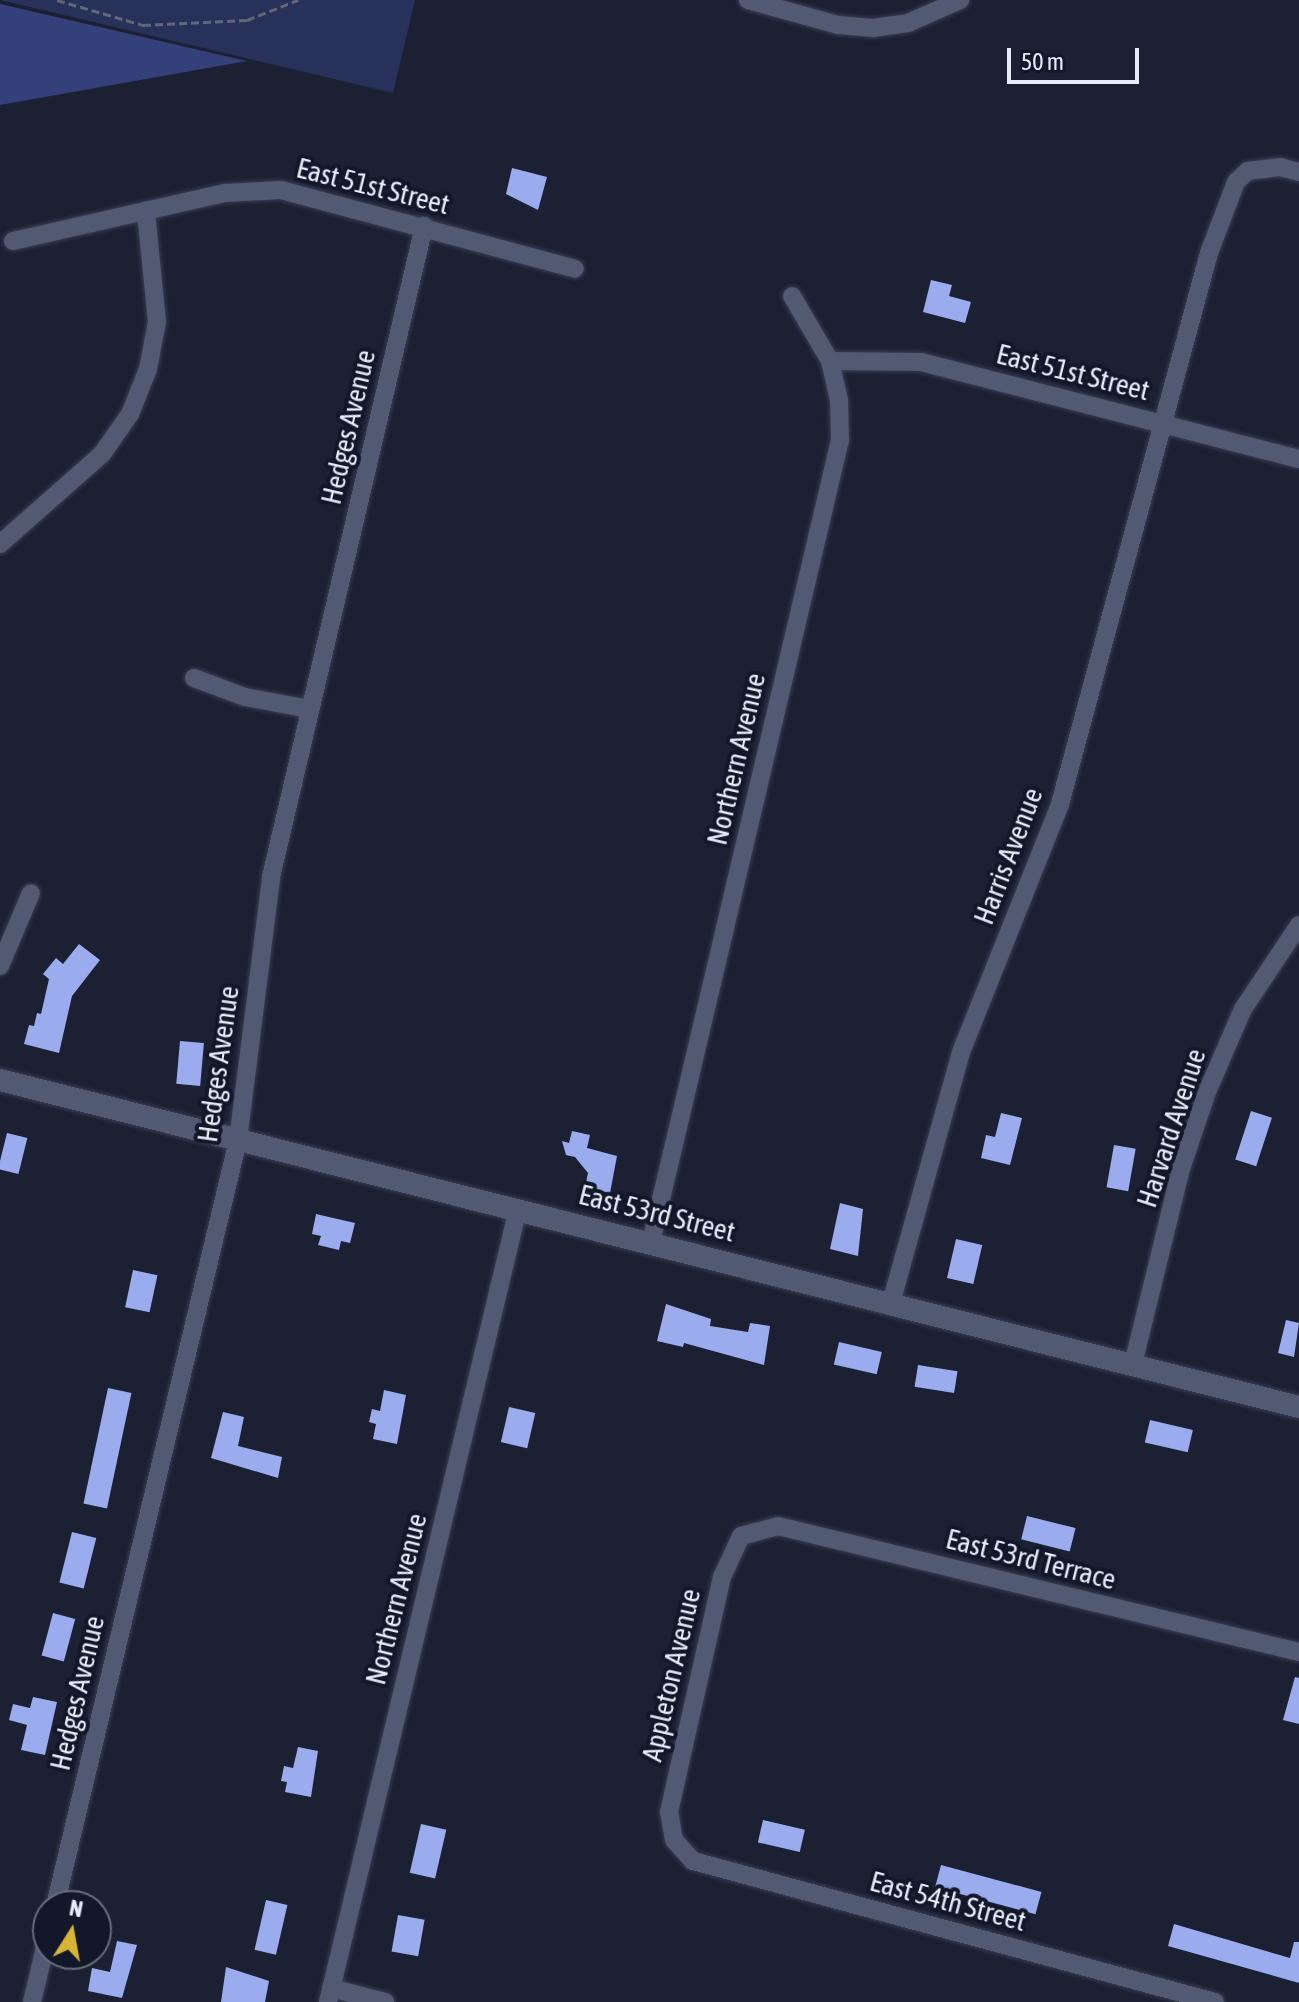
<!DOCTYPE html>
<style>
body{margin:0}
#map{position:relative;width:1299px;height:2002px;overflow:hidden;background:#1b2033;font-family:"Asap Condensed",sans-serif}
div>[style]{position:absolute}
.green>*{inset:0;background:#283159}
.forest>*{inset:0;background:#344079}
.building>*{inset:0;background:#9aacee;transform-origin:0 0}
.path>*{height:3px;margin-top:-1.5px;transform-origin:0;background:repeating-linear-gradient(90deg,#626677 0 8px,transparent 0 12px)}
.roads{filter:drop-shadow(0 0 2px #383d4f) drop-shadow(0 0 2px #383d4f)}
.minor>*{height:18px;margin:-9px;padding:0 9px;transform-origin:9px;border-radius:9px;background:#515973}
.tertiary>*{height:22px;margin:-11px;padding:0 11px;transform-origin:11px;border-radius:11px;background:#515973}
span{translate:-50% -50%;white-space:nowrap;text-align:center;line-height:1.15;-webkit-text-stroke:8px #121729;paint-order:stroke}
.street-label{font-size:28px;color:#e8ecf9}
.north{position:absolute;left:32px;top:1890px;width:80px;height:80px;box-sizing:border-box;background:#121729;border:2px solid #686c7c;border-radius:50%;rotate:11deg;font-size:22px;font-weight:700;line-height:32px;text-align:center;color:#e8ecf9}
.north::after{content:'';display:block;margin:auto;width:28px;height:36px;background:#d8b434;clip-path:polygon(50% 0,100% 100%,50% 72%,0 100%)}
.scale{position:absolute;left:1007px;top:48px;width:132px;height:36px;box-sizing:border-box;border:4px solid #e8ecf9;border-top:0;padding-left:10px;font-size:24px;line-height:28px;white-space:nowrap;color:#e8ecf9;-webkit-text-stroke:6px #121729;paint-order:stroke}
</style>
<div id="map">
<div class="green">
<i style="clip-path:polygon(0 0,415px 0,393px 93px)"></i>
</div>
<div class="forest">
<i style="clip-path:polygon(0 4px,247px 61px,0 105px)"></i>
</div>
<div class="building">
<i style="clip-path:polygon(512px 168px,547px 177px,538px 210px,506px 194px)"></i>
<i style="clip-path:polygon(931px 280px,952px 285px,949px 296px,971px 302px,965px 323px,923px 312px)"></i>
<i style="clip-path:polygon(79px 944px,100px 960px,72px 996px,59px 1053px,24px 1044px,29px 1025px,34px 1026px,37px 1013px,41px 1014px,49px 979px,43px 974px,56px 958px,63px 964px)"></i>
<i style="left:180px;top:1041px;width:24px;height:43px;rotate:5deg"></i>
<i style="left:1251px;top:1111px;width:22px;height:51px;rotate:18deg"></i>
<i style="clip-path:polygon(1001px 1113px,1022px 1118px,1010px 1165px,981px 1158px,986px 1135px,995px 1137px)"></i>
<i style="clip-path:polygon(572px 1131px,590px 1135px,587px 1148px,617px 1156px,610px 1193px,585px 1187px,588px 1173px,575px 1157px,566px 1155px,562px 1141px,569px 1143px)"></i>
<i style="left:7px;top:1133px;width:21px;height:37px;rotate:14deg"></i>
<i style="left:1114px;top:1145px;width:22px;height:43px;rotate:10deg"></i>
<i style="clip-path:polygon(840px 1203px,863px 1209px,858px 1256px,830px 1249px)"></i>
<i style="clip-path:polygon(316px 1214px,355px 1223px,350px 1243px,341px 1241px,339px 1250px,318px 1245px,321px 1236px,312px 1234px)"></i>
<i style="left:956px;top:1239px;width:27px;height:40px;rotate:13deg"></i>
<i style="left:133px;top:1270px;width:25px;height:38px;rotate:12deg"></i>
<i style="clip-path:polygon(666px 1304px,711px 1319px,710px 1326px,748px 1332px,750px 1323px,770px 1326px,764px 1365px,684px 1343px,683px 1347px,657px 1341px)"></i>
<i style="clip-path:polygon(1286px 1320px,1299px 1323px,1294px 1357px,1278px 1353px)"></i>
<i style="left:839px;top:1342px;width:44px;height:23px;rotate:13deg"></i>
<i style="left:918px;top:1365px;width:40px;height:22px;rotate:9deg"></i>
<i style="left:108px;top:1388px;width:24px;height:118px;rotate:12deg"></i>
<i style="clip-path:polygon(384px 1390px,406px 1395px,397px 1444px,373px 1439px,376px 1424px,369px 1422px,372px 1409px,380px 1411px)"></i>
<i style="left:509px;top:1407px;width:27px;height:36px;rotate:13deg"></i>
<i style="clip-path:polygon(223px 1412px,244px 1417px,238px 1446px,282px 1457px,278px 1478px,211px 1458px)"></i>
<i style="left:1150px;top:1420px;width:44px;height:23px;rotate:13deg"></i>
<i style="left:1027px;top:1516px;width:50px;height:24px;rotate:14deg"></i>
<i style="left:72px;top:1532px;width:25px;height:52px;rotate:14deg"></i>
<i style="left:53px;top:1613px;width:23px;height:44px;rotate:15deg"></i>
<i style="clip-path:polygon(1295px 1677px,1299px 1678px,1299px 1724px,1283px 1720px)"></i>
<i style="clip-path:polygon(33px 1697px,57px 1702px,45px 1755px,21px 1750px,27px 1725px,9px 1720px,13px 1704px,30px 1708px)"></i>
<i style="clip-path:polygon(298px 1747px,318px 1751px,311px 1797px,285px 1792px,287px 1782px,281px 1781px,284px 1766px,293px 1768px)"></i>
<i style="left:763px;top:1820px;width:43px;height:23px;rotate:13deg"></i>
<i style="left:421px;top:1824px;width:26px;height:50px;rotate:13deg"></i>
<i style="left:941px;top:1865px;width:104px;height:23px;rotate:15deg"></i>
<i style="left:266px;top:1900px;width:22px;height:51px;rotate:13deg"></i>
<i style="left:398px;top:1915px;width:27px;height:37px;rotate:10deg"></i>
<i style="clip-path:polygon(1174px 1924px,1290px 1958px,1294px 1942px,1299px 1942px,1299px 1983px,1168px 1946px)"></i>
<i style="clip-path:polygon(117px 1941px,137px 1945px,122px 1998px,88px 1991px,92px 1968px,110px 1972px)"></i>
<i style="clip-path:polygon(226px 1967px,269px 1981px,265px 2002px,221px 2002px)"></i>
</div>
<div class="path">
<i style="left:57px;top:0;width:90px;rotate:16.2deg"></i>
<i style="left:143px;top:25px;width:104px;rotate:-2.8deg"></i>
<i style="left:247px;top:20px;width:55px;rotate:-21.4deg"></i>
</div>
<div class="roads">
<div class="minor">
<i style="left:748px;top:0;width:93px;rotate:15.5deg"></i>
<i style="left:838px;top:25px;width:35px;rotate:5deg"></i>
<i style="left:873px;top:28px;width:35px;rotate:-8deg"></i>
<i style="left:908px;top:23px;width:57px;rotate:-23.9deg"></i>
<i style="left:13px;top:241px;width:217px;rotate:-12.8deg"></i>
<i style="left:225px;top:193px;width:56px;rotate:-3.1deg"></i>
<i style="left:281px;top:190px;width:304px;rotate:15deg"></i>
<i style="left:830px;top:361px;width:91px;rotate:0.6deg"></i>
<i style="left:921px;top:362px;width:390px;rotate:14.4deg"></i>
<i style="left:0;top:544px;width:136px;rotate:-41.4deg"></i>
<i style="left:102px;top:454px;width:49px;rotate:-55deg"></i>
<i style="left:130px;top:414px;width:48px;rotate:-68.2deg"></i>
<i style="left:148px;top:369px;width:48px;rotate:-79.2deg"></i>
<i style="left:157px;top:322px;width:112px;rotate:-95.7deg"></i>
<i style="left:194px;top:678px;width:54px;rotate:20.4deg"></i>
<i style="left:245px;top:697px;width:66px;rotate:10.5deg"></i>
<i style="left:0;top:966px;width:79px;rotate:-67deg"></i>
<i style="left:651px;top:1242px;width:824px;rotate:-76.74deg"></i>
<i style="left:840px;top:440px;width:40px;rotate:-91.4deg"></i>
<i style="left:839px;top:400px;width:40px;rotate:-103deg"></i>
<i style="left:830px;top:361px;width:75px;rotate:-120.3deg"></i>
<i style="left:891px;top:1303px;width:261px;rotate:-74.4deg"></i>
<i style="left:961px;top:1052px;width:267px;rotate:-68.2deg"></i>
<i style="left:1060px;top:804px;width:571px;rotate:-74.87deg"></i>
<i style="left:1209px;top:253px;width:76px;rotate:-69.2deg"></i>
<i style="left:1236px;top:182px;width:16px;rotate:-43deg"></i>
<i style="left:1248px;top:171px;width:32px;rotate:-7deg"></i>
<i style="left:1280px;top:167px;width:20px;rotate:15deg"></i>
<i style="left:1133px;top:1364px;width:198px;rotate:-76.2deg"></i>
<i style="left:1180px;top:1172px;width:84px;rotate:-71.4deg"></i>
<i style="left:1207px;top:1092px;width:90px;rotate:-66.6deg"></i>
<i style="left:1243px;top:1009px;width:101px;rotate:-56.3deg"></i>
<i style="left:55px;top:1906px;width:788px;rotate:-76.56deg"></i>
<i style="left:238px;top:1140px;width:265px;rotate:-82.8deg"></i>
<i style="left:271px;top:877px;width:669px;rotate:-76.77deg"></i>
<i style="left:331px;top:1988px;width:56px;rotate:14.5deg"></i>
<i style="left:32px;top:2002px;width:69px;rotate:-76.6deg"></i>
<i style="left:328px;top:2002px;width:815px;rotate:-76.53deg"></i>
<i style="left:1215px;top:2002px;width:541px;rotate:-164.88deg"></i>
<i style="left:693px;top:1861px;width:28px;rotate:-132deg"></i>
<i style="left:674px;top:1840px;width:28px;rotate:-100deg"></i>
<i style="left:669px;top:1812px;width:241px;rotate:-77.3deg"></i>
<i style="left:722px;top:1577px;width:45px;rotate:-65.1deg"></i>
<i style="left:741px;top:1536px;width:38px;rotate:-15deg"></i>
<i style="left:778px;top:1526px;width:536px;rotate:13.6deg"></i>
</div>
<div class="tertiary">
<i style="left:0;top:1080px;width:1340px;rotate:14.13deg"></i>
</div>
</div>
<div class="street-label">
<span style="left:373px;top:186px;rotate:14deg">East 51st Street</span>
<span style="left:1073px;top:372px;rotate:14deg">East 51st Street</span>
<span style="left:348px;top:427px;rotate:-77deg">Hedges Avenue</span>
<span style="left:736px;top:759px;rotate:-77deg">Northern Avenue</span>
<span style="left:1008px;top:856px;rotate:-69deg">Harris Avenue</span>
<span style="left:218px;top:1064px;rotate:-82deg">Hedges Avenue</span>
<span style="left:1171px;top:1128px;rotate:-72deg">Harvard Avenue</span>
<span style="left:657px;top:1213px;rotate:14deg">East 53rd Street</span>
<span style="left:1031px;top:1559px;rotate:14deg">East 53rd Terrace</span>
<span style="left:396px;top:1599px;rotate:-76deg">Northern Avenue</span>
<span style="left:671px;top:1675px;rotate:-77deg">Appleton Avenue</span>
<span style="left:77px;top:1693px;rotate:-77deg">Hedges Avenue</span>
<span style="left:948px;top:1901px;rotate:15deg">East 54th Street</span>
</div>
<div class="north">N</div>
<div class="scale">50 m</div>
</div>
